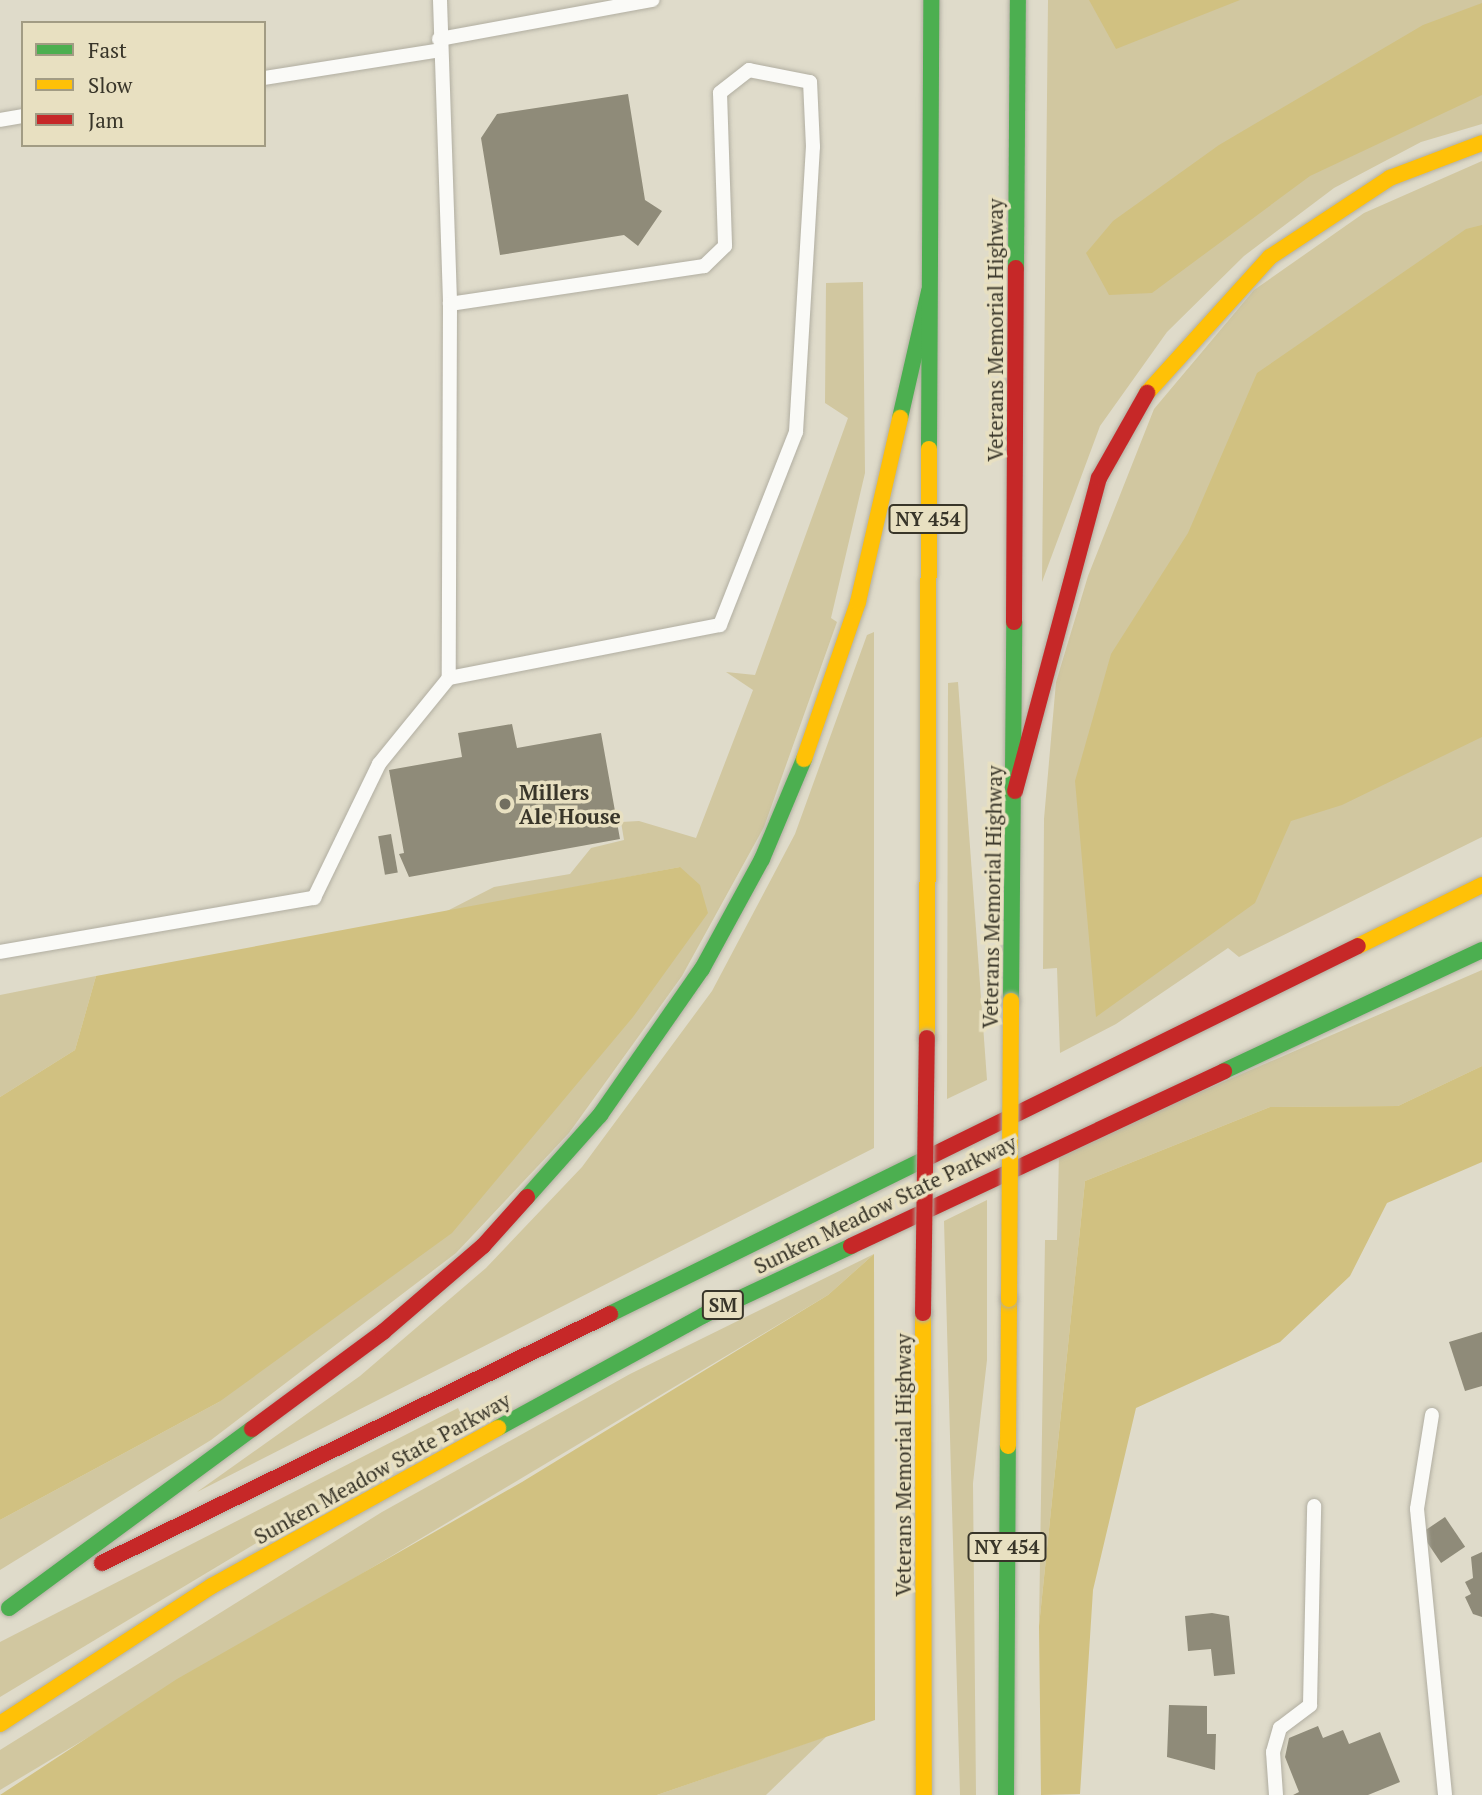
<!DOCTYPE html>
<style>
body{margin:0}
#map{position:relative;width:1482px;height:1795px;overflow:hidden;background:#dfdbca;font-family:"PT Serif",serif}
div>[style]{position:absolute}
.green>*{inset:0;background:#d1c7a0}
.forest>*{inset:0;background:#d1c181}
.building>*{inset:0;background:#8f8b79;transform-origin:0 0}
.roads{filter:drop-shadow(0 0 2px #b1aea1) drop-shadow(0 0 2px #b1aea1)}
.lane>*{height:14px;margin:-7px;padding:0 7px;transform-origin:7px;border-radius:7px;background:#fafaf7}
.fast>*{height:16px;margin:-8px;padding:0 8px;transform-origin:8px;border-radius:8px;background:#4caf50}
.slow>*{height:16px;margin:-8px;padding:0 8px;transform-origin:8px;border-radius:8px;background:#ffc107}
.jam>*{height:16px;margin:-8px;padding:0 8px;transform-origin:8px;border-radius:8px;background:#c62828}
.bridges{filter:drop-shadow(0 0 2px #b1aea1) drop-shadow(0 0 2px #b1aea1)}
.slow-bridge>*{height:16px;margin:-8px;padding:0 8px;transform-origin:8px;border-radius:8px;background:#ffc107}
.jam-bridge>*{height:16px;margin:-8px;padding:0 8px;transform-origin:8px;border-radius:8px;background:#c62828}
.dots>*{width:19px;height:19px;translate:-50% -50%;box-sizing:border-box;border:4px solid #e8e0c1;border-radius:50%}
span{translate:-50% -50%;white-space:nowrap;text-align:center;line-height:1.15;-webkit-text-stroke:7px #e8e0c1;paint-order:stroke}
.shield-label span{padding:2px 5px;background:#e8e0c1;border:2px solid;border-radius:5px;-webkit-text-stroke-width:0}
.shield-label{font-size:19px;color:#383529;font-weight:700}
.street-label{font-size:21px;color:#383529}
.poi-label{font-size:21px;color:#383529;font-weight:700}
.left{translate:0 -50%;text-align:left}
.legend{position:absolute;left:21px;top:21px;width:245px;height:126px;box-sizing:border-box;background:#e8e0c1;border:2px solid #a29c84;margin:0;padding:9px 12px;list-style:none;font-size:21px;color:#383529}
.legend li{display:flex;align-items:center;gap:14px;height:35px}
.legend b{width:35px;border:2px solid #a29c84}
</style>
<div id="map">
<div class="green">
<i style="clip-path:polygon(1048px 0,1482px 0,1482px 124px,1421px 142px,1334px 188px,1244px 256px,1167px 332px,1100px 426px,1042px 582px)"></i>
<i style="clip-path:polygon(1482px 161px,1482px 837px,1239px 957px,1228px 948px,1116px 1024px,1060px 1053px,1057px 968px,1043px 969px,1044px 819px,1056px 682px,1088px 576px,1154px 409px,1254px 290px,1364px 213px)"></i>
<i style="clip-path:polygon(863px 282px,865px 473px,831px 618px,837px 622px,764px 827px,682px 976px,569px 1133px,456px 1253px,211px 1440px,0 1570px,0 1520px,219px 1402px,680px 867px,445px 912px,494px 887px,570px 874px,591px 848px,624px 840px,621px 822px,639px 821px,696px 838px,753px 690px,726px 672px,755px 675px,848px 418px,825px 403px,826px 283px)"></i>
<i style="clip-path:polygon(874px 632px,874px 1148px,197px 1492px,360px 1376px,486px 1268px,582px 1167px,712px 991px,795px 834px,867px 635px)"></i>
<i style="clip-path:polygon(958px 682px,987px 1080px,947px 1099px,948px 683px)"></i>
<i style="clip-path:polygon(1482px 970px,1482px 1066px,1398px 1106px,1270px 1107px,1085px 1181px,1039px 1626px,1045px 1240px,1057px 1240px,1059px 1153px)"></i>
<i style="clip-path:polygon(96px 976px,75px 1050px,0 1097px,0 995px)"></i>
<i style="clip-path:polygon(987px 1200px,987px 1360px,973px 1483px,976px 1795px,960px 1795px,944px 1221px)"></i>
<i style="clip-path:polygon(874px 1254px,828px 1295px,0 1790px,0 1750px,382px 1512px,630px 1374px)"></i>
<i style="clip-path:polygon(458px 1408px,463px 1419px,0 1697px,0 1642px)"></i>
<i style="clip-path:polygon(827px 1736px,766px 1795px,657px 1795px)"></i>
</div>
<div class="forest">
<i style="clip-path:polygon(1089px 0,1240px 0,1116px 49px)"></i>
<i style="clip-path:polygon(1482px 3px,1482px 95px,1310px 176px,1152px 293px,1109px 295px,1086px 253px,1113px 221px,1219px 145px,1423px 25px)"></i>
<i style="clip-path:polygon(1482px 225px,1482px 737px,1342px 805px,1291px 821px,1255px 903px,1096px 1017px,1075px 781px,1111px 654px,1188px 533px,1257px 373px,1466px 229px)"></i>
<i style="clip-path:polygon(680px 867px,700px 885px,708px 913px,633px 1017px,452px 1233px,219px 1402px,0 1520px,0 1097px,75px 1050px,96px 976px)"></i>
<i style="clip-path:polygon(1482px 1066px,1482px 1162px,1387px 1203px,1350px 1276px,1280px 1342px,1136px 1408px,1093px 1590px,1080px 1794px,1041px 1795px,1039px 1626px,1085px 1181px,1270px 1107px,1398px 1106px)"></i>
<i style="clip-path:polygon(874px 1254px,875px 1720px,657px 1795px,0 1795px,177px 1679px,522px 1482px,828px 1295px)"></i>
</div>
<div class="building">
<i style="clip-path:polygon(628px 94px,645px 200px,662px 211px,638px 246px,624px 235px,500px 255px,481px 138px,497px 114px)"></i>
<i style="clip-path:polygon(512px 724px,517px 748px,601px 733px,620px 839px,409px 877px,399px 854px,404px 853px,389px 770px,462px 757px,458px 733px)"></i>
<i style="left:391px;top:834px;width:39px;height:13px;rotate:80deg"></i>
<i style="clip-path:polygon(1482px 1332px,1482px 1386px,1465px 1391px,1449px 1342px)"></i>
<i style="left:1445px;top:1517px;width:36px;height:29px;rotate:56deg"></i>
<i style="clip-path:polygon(1482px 1552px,1482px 1617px,1473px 1614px,1465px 1597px,1471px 1594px,1465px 1582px,1473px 1578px,1471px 1557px)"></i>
<i style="clip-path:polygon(1212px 1613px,1229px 1616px,1235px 1674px,1214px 1676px,1211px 1649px,1188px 1651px,1185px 1616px)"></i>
<i style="clip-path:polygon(1169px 1705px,1207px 1706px,1207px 1734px,1216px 1734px,1215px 1770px,1167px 1757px)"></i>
<i style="clip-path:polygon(1318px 1726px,1323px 1738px,1343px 1730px,1349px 1744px,1380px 1732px,1400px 1782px,1368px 1795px,1293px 1795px,1299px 1792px,1285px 1757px,1289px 1738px)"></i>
</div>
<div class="roads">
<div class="lane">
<i style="left:440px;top:0;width:304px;rotate:88.1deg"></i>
<i style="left:450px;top:304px;width:374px;rotate:90.2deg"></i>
<i style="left:439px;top:39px;width:217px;rotate:-10.4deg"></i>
<i style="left:264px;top:78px;width:178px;rotate:-9deg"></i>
<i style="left:0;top:120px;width:23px;rotate:-10deg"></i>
<i style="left:0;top:952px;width:319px;rotate:-9.8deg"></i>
<i style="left:314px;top:898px;width:149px;rotate:-64.1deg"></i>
<i style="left:379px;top:764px;width:111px;rotate:-50.9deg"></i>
<i style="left:449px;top:678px;width:276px;rotate:-11.1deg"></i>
<i style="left:720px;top:625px;width:207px;rotate:-68.5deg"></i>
<i style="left:796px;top:432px;width:286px;rotate:-86.6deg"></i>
<i style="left:813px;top:147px;width:65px;rotate:-92.6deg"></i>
<i style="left:810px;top:82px;width:62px;rotate:-168.9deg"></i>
<i style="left:749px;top:70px;width:37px;rotate:142deg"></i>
<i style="left:720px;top:93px;width:153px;rotate:88.1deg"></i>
<i style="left:725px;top:246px;width:29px;rotate:136deg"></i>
<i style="left:704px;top:266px;width:257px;rotate:171.5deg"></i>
<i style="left:1432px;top:1415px;width:95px;rotate:99.1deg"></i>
<i style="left:1417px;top:1509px;width:287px;rotate:84.4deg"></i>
<i style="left:1276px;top:1795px;width:43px;rotate:-94deg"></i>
<i style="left:1273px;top:1752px;width:25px;rotate:-74deg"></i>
<i style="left:1280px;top:1728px;width:38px;rotate:-37deg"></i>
<i style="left:1310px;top:1705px;width:199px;rotate:-88.8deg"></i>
</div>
<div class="fast">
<i style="left:1016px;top:268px;width:268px;rotate:-89.6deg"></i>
<i style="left:900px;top:418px;width:130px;rotate:-77.1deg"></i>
<i style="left:929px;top:449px;width:449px;rotate:-89.7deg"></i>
<i style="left:1011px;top:1001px;width:379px;rotate:-89.5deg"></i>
<i style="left:1224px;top:1071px;width:285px;rotate:-25.1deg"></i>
<i style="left:527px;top:1197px;width:110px;rotate:-48.3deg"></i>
<i style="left:600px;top:1115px;width:178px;rotate:-55.1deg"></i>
<i style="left:702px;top:969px;width:125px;rotate:-61.4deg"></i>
<i style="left:762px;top:859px;width:108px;rotate:-67.2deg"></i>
<i style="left:610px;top:1314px;width:353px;rotate:-26.2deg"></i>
<i style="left:498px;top:1428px;width:235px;rotate:-28.7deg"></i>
<i style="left:704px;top:1315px;width:162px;rotate:-25.1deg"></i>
<i style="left:9px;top:1608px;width:302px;rotate:-36.4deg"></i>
<i style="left:1006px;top:1795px;width:349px;rotate:-89.7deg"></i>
</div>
<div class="slow">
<i style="left:1147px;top:393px;width:183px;rotate:-47.9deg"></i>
<i style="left:1270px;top:257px;width:144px;rotate:-33.4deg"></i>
<i style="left:1390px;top:178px;width:98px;rotate:-20.8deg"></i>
<i style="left:804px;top:759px;width:166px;rotate:-71deg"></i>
<i style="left:858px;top:602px;width:189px;rotate:-77.1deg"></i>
<i style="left:1358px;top:946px;width:138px;rotate:-26.2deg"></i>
<i style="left:927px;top:1038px;width:589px;rotate:-89.81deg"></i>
<i style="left:923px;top:1313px;width:482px;rotate:89.9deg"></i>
<i style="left:1008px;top:1446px;width:147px;rotate:-89.6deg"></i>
<i style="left:0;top:1724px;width:253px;rotate:-33.1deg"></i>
<i style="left:212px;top:1586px;width:327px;rotate:-28.9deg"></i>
</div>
<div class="jam">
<i style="left:1014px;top:622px;width:354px;rotate:-89.7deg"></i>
<i style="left:1015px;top:791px;width:324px;rotate:-75deg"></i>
<i style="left:1099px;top:478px;width:98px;rotate:-60.5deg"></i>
<i style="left:927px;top:1158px;width:480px;rotate:-26.2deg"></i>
<i style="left:851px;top:1246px;width:412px;rotate:-25.1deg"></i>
<i style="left:252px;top:1429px;width:163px;rotate:-36.5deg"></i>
<i style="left:383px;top:1332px;width:132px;rotate:-40.7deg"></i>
<i style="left:483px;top:1246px;width:66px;rotate:-48.1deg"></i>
<i style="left:102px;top:1563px;width:566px;rotate:-26.11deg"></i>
</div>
</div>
<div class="bridges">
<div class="slow-bridge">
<i style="left:1009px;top:1299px;width:298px;rotate:-89.6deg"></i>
</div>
<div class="jam-bridge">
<i style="left:923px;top:1313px;width:275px;rotate:-89.2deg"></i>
</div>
</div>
<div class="dots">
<i style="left:505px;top:804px;background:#726f61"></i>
</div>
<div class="shield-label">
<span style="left:928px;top:519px">NY 454</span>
<span style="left:723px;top:1305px">SM</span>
<span style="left:1007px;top:1547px">NY 454</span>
</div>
<div class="street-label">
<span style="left:995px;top:330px;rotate:-90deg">Veterans Memorial Highway</span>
<span style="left:992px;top:897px;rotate:-89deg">Veterans Memorial Highway</span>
<span style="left:885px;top:1204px;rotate:-26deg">Sunken Meadow State Parkway</span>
<span style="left:903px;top:1465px;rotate:-90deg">Veterans Memorial Highway</span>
<span style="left:382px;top:1468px;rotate:-29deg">Sunken Meadow State Parkway</span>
</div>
<div class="poi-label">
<span class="left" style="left:519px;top:804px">Millers<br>Ale House</span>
</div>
<ul class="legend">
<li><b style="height:9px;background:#4caf50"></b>Fast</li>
<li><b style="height:9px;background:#ffc107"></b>Slow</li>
<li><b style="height:9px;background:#c62828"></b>Jam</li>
</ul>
</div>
